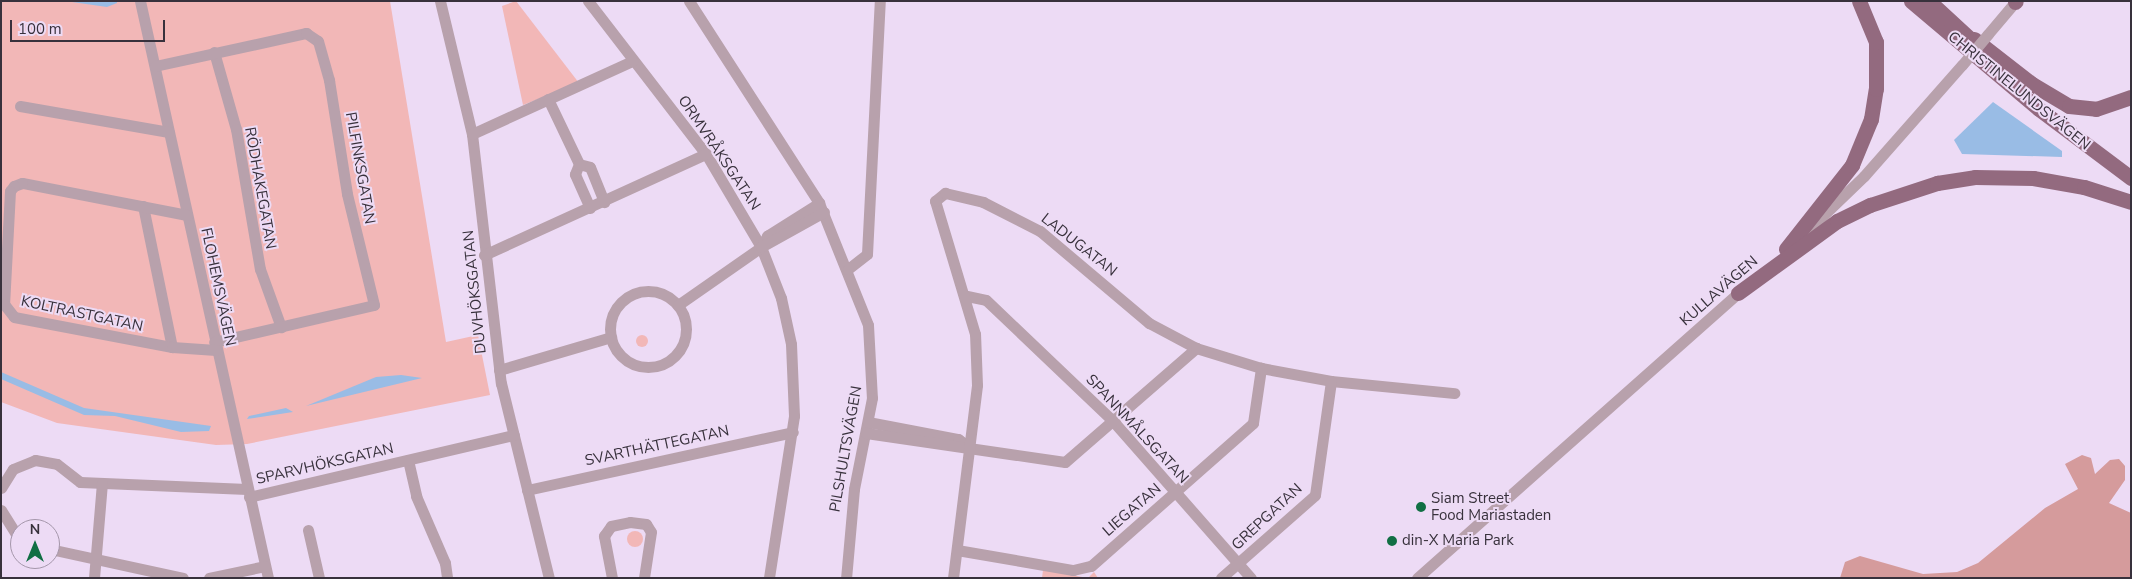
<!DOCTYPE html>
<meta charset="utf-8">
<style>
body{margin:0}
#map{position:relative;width:2132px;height:579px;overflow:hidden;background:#eddbf5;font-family:"Nunito Sans",sans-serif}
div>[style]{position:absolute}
.green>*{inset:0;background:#f2b7b7}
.round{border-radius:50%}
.forest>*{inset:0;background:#d59b9c}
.water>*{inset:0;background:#99bce5}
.minor>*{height:11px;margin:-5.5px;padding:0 5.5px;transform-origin:5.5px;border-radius:5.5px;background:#b8a1ac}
.minor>.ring{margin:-5.5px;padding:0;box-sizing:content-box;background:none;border:11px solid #b8a1ac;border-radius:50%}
.major>*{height:15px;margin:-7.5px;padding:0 7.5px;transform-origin:7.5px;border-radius:7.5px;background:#936a7f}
.minor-bridge>*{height:11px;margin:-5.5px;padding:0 5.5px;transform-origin:5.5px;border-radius:5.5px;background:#b8a1ac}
.dots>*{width:14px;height:14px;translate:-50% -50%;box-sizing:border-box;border:2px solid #eddbf5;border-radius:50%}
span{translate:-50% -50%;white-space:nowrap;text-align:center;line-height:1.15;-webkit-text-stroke:4px #eddbf5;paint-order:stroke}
.street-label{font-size:15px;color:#38313c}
.poi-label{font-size:15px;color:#38313c}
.left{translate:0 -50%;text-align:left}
.frame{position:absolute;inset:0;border:2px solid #38313c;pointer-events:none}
.north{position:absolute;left:10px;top:519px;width:50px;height:50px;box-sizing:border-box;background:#eddbf5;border:1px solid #a597ab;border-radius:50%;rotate:0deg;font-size:14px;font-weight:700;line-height:20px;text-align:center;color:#38313c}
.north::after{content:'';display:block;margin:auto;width:18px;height:22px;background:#116f44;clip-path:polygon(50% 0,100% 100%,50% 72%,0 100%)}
.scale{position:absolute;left:10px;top:20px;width:155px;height:22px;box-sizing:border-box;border:2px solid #38313c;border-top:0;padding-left:6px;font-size:15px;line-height:18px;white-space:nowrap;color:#38313c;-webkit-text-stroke:4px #eddbf5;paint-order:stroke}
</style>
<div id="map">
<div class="green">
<i style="clip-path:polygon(1px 1px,390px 1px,446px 342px,478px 335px,490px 395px,247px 444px,216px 445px,57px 423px,1px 402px)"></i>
<i style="clip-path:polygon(516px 1px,579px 83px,523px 105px,502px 6px)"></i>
<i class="round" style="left:636px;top:335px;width:12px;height:12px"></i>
<i class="round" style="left:627px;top:531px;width:16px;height:16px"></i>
<i style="clip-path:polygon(1043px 570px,1088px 578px,1094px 572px,1098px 578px,1042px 578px)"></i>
</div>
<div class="forest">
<i style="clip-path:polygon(2082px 455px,2091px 458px,2095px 474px,2110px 460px,2119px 459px,2125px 466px,2125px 480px,2109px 503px,2131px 513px,2131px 578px,1840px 578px,1845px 562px,1860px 556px,1923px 574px,1957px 572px,1978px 563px,2045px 508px,2078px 489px,2065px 464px)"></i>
</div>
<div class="water">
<i style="clip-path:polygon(65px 1px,117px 1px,117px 3px,107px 7px)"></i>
<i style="clip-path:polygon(1993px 102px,2062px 151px,2062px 157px,1962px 154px,1954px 140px)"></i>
<i style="clip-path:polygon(1px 372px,84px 408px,211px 426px,209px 431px,181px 432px,115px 416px,84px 415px,1px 379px)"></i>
<i style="clip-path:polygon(401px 375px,422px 378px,306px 406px,376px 377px)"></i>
<i style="clip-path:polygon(286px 408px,293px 412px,247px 419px,249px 416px)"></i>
</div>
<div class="minor">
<i style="left:140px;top:1px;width:591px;rotate:77.49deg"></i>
<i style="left:440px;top:1px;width:137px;rotate:76.5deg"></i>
<i style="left:472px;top:134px;width:251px;rotate:83.4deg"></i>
<i style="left:501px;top:383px;width:201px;rotate:76.2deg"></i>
<i style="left:588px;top:1px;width:193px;rotate:52.4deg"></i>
<i style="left:706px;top:154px;width:108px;rotate:59.4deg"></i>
<i style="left:761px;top:247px;width:55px;rotate:68.6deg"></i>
<i style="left:781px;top:298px;width:47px;rotate:77.7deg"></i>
<i style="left:791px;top:344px;width:72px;rotate:87.6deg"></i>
<i style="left:794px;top:416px;width:164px;rotate:98.8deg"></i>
<i style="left:689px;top:1px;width:240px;rotate:57.2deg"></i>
<i style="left:819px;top:203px;width:131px;rotate:68.1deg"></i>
<i style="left:868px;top:325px;width:73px;rotate:86.9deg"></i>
<i style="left:872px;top:398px;width:93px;rotate:101.2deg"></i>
<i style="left:854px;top:489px;width:89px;rotate:95.1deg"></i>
<i style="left:1988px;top:34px;width:42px;rotate:-49.8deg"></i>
<i style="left:214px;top:52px;width:80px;rotate:74.1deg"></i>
<i style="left:236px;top:129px;width:142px;rotate:80.3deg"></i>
<i style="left:260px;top:269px;width:62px;rotate:70.1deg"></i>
<i style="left:155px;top:66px;width:155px;rotate:-12.3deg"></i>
<i style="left:306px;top:33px;width:14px;rotate:34deg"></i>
<i style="left:318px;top:41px;width:41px;rotate:74.2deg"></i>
<i style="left:329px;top:80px;width:115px;rotate:81deg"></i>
<i style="left:347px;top:194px;width:114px;rotate:76.3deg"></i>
<i style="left:374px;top:305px;width:164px;rotate:167deg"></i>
<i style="left:548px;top:99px;width:72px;rotate:64.5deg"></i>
<i style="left:20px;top:106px;width:151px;rotate:9.9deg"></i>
<i style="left:472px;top:134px;width:176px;rotate:-24.5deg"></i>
<i style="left:143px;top:206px;width:144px;rotate:78.4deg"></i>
<i style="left:590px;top:208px;width:37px;rotate:-114deg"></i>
<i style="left:575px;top:174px;width:11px;rotate:-68deg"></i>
<i style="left:579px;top:164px;width:11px;rotate:15deg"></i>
<i style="left:590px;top:167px;width:38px;rotate:68deg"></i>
<i style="left:187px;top:215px;width:168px;rotate:-169deg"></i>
<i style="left:22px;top:183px;width:9px;rotate:159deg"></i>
<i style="left:14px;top:186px;width:6px;rotate:129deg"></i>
<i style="left:10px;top:191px;width:113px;rotate:93deg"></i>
<i style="left:4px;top:304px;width:16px;rotate:52deg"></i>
<i style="left:14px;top:317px;width:161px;rotate:10.8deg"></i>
<i style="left:172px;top:347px;width:44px;rotate:3.9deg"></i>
<i style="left:1809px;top:229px;width:76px;rotate:-43.9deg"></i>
<i style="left:1864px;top:176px;width:148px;rotate:-48.6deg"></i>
<i style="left:761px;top:247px;width:13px;rotate:-61deg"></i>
<i style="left:767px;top:236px;width:62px;rotate:-32.4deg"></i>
<i style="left:484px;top:255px;width:244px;rotate:-24.5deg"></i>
<i style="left:848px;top:269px;width:24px;rotate:-38deg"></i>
<i style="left:867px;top:254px;width:253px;rotate:-87.1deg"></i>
<i class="ring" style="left:610px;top:291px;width:65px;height:65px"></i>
<i style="left:967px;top:296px;width:19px;rotate:12deg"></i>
<i style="left:986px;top:300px;width:175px;rotate:43.6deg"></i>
<i style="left:1113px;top:421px;width:209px;rotate:48.7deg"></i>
<i style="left:678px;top:305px;width:101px;rotate:-34.9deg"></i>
<i style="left:761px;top:247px;width:72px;rotate:-29.1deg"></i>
<i style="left:499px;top:370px;width:117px;rotate:-16.4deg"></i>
<i style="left:868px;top:422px;width:92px;rotate:10.7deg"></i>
<i style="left:958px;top:439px;width:12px;rotate:35deg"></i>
<i style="left:866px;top:433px;width:201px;rotate:8.3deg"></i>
<i style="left:1065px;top:462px;width:174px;rotate:-41deg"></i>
<i style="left:408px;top:460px;width:37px;rotate:77deg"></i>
<i style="left:416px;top:496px;width:73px;rotate:66.6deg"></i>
<i style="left:445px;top:563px;width:15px;rotate:82deg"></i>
<i style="left:1px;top:488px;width:22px;rotate:-58deg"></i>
<i style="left:13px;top:469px;width:24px;rotate:-22deg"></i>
<i style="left:35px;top:460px;width:22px;rotate:10deg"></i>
<i style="left:57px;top:464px;width:29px;rotate:38deg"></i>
<i style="left:80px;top:482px;width:167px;rotate:2.4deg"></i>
<i style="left:527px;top:490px;width:272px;rotate:-12.3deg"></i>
<i style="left:249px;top:497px;width:272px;rotate:-13.2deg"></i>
<i style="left:1px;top:510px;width:36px;rotate:58deg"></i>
<i style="left:308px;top:530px;width:49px;rotate:77.1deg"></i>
<i style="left:50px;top:549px;width:136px;rotate:12.3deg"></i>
<i style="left:957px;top:550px;width:118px;rotate:9.8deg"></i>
<i style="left:1073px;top:570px;width:18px;rotate:-13deg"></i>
<i style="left:1091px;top:566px;width:216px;rotate:-41.4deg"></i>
<i style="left:1253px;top:423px;width:56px;rotate:-81.7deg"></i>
<i style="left:94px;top:578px;width:95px;rotate:-85.2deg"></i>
<i style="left:209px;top:578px;width:57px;rotate:-12.1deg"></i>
<i style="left:612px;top:578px;width:43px;rotate:-100.8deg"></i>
<i style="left:604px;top:536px;width:12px;rotate:-55deg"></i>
<i style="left:611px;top:526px;width:19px;rotate:-12deg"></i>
<i style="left:630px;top:522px;width:16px;rotate:7deg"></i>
<i style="left:646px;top:524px;width:9px;rotate:58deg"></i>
<i style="left:651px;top:532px;width:47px;rotate:98.7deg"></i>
<i style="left:953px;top:578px;width:194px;rotate:-82.9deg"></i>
<i style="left:977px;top:385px;width:51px;rotate:-92.2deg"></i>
<i style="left:975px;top:334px;width:139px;rotate:-106.7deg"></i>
<i style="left:935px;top:201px;width:13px;rotate:-39deg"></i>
<i style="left:945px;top:193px;width:39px;rotate:13deg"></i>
<i style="left:983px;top:202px;width:64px;rotate:27deg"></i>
<i style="left:1040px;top:231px;width:143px;rotate:40.2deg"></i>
<i style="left:1149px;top:323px;width:53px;rotate:28deg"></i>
<i style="left:1196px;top:348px;width:68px;rotate:17.1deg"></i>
<i style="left:1261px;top:368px;width:71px;rotate:10.5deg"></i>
<i style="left:1331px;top:381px;width:124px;rotate:5.6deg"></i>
<i style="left:1221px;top:578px;width:125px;rotate:-41.4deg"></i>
<i style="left:1315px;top:495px;width:115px;rotate:-82deg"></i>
<i style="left:1417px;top:578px;width:436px;rotate:-41.6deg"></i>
</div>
<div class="major">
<i style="left:1911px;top:1px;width:167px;rotate:40.2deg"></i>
<i style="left:2039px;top:109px;width:115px;rotate:36.9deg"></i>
<i style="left:1929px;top:1px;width:69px;rotate:42.7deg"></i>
<i style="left:2015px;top:2px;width:1px;rotate:-45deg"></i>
<i style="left:1974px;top:39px;width:73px;rotate:37.8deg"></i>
<i style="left:2032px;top:84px;width:43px;rotate:30.7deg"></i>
<i style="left:2069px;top:106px;width:27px;rotate:6deg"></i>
<i style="left:2096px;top:109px;width:37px;rotate:-19deg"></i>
<i style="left:1786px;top:249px;width:107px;rotate:-51.8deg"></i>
<i style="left:1852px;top:165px;width:50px;rotate:-67.6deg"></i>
<i style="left:1871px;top:119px;width:30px;rotate:-81deg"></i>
<i style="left:1876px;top:89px;width:47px;rotate:-90deg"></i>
<i style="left:1876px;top:42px;width:44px;rotate:-112.5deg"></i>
<i style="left:1738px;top:293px;width:122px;rotate:-36deg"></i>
<i style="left:1837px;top:221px;width:37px;rotate:-26deg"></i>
<i style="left:1870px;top:205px;width:71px;rotate:-18.2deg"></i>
<i style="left:1937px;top:183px;width:38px;rotate:-9deg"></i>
<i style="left:1975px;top:177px;width:58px;rotate:1deg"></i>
<i style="left:2033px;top:178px;width:52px;rotate:10deg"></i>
<i style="left:2084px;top:187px;width:49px;rotate:17.7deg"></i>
</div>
<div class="minor-bridge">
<i style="left:1962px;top:65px;width:40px;rotate:-50deg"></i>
</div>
<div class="dots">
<i style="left:1421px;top:507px;background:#116f44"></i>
<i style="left:1392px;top:541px;background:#116f44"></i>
</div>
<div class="street-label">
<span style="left:2019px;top:91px;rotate:39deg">CHRISTINELUNDSVÄGEN</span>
<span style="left:719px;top:153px;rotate:56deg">ORMVRÅKSGATAN</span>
<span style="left:360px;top:168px;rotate:80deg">PILFINKSGATAN</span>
<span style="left:260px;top:188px;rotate:80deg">RÖDHAKEGATAN</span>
<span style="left:1079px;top:245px;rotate:38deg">LADUGATAN</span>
<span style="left:218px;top:287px;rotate:78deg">FLOHEMSVÄGEN</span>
<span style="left:1719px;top:291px;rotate:-41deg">KULLAVÄGEN</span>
<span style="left:475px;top:292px;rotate:-96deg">DUVHÖKSGATAN</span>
<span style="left:82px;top:314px;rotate:12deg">KOLTRASTGATAN</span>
<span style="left:1137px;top:429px;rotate:47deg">SPANNMÅLSGATAN</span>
<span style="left:657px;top:446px;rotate:-12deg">SVARTHÄTTEGATAN</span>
<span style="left:846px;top:449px;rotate:-80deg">PILSHULTSVÄGEN</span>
<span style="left:325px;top:464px;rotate:-13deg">SPARVHÖKSGATAN</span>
<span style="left:1132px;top:510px;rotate:-41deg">LIEGATAN</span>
<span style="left:1267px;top:517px;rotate:-43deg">GREPGATAN</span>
</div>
<div class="poi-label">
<span class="left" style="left:1431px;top:507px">Siam Street<br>Food Mariastaden</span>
<span class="left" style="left:1402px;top:541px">din-X Maria Park</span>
</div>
<div class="frame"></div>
<div class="north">N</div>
<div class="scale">100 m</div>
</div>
